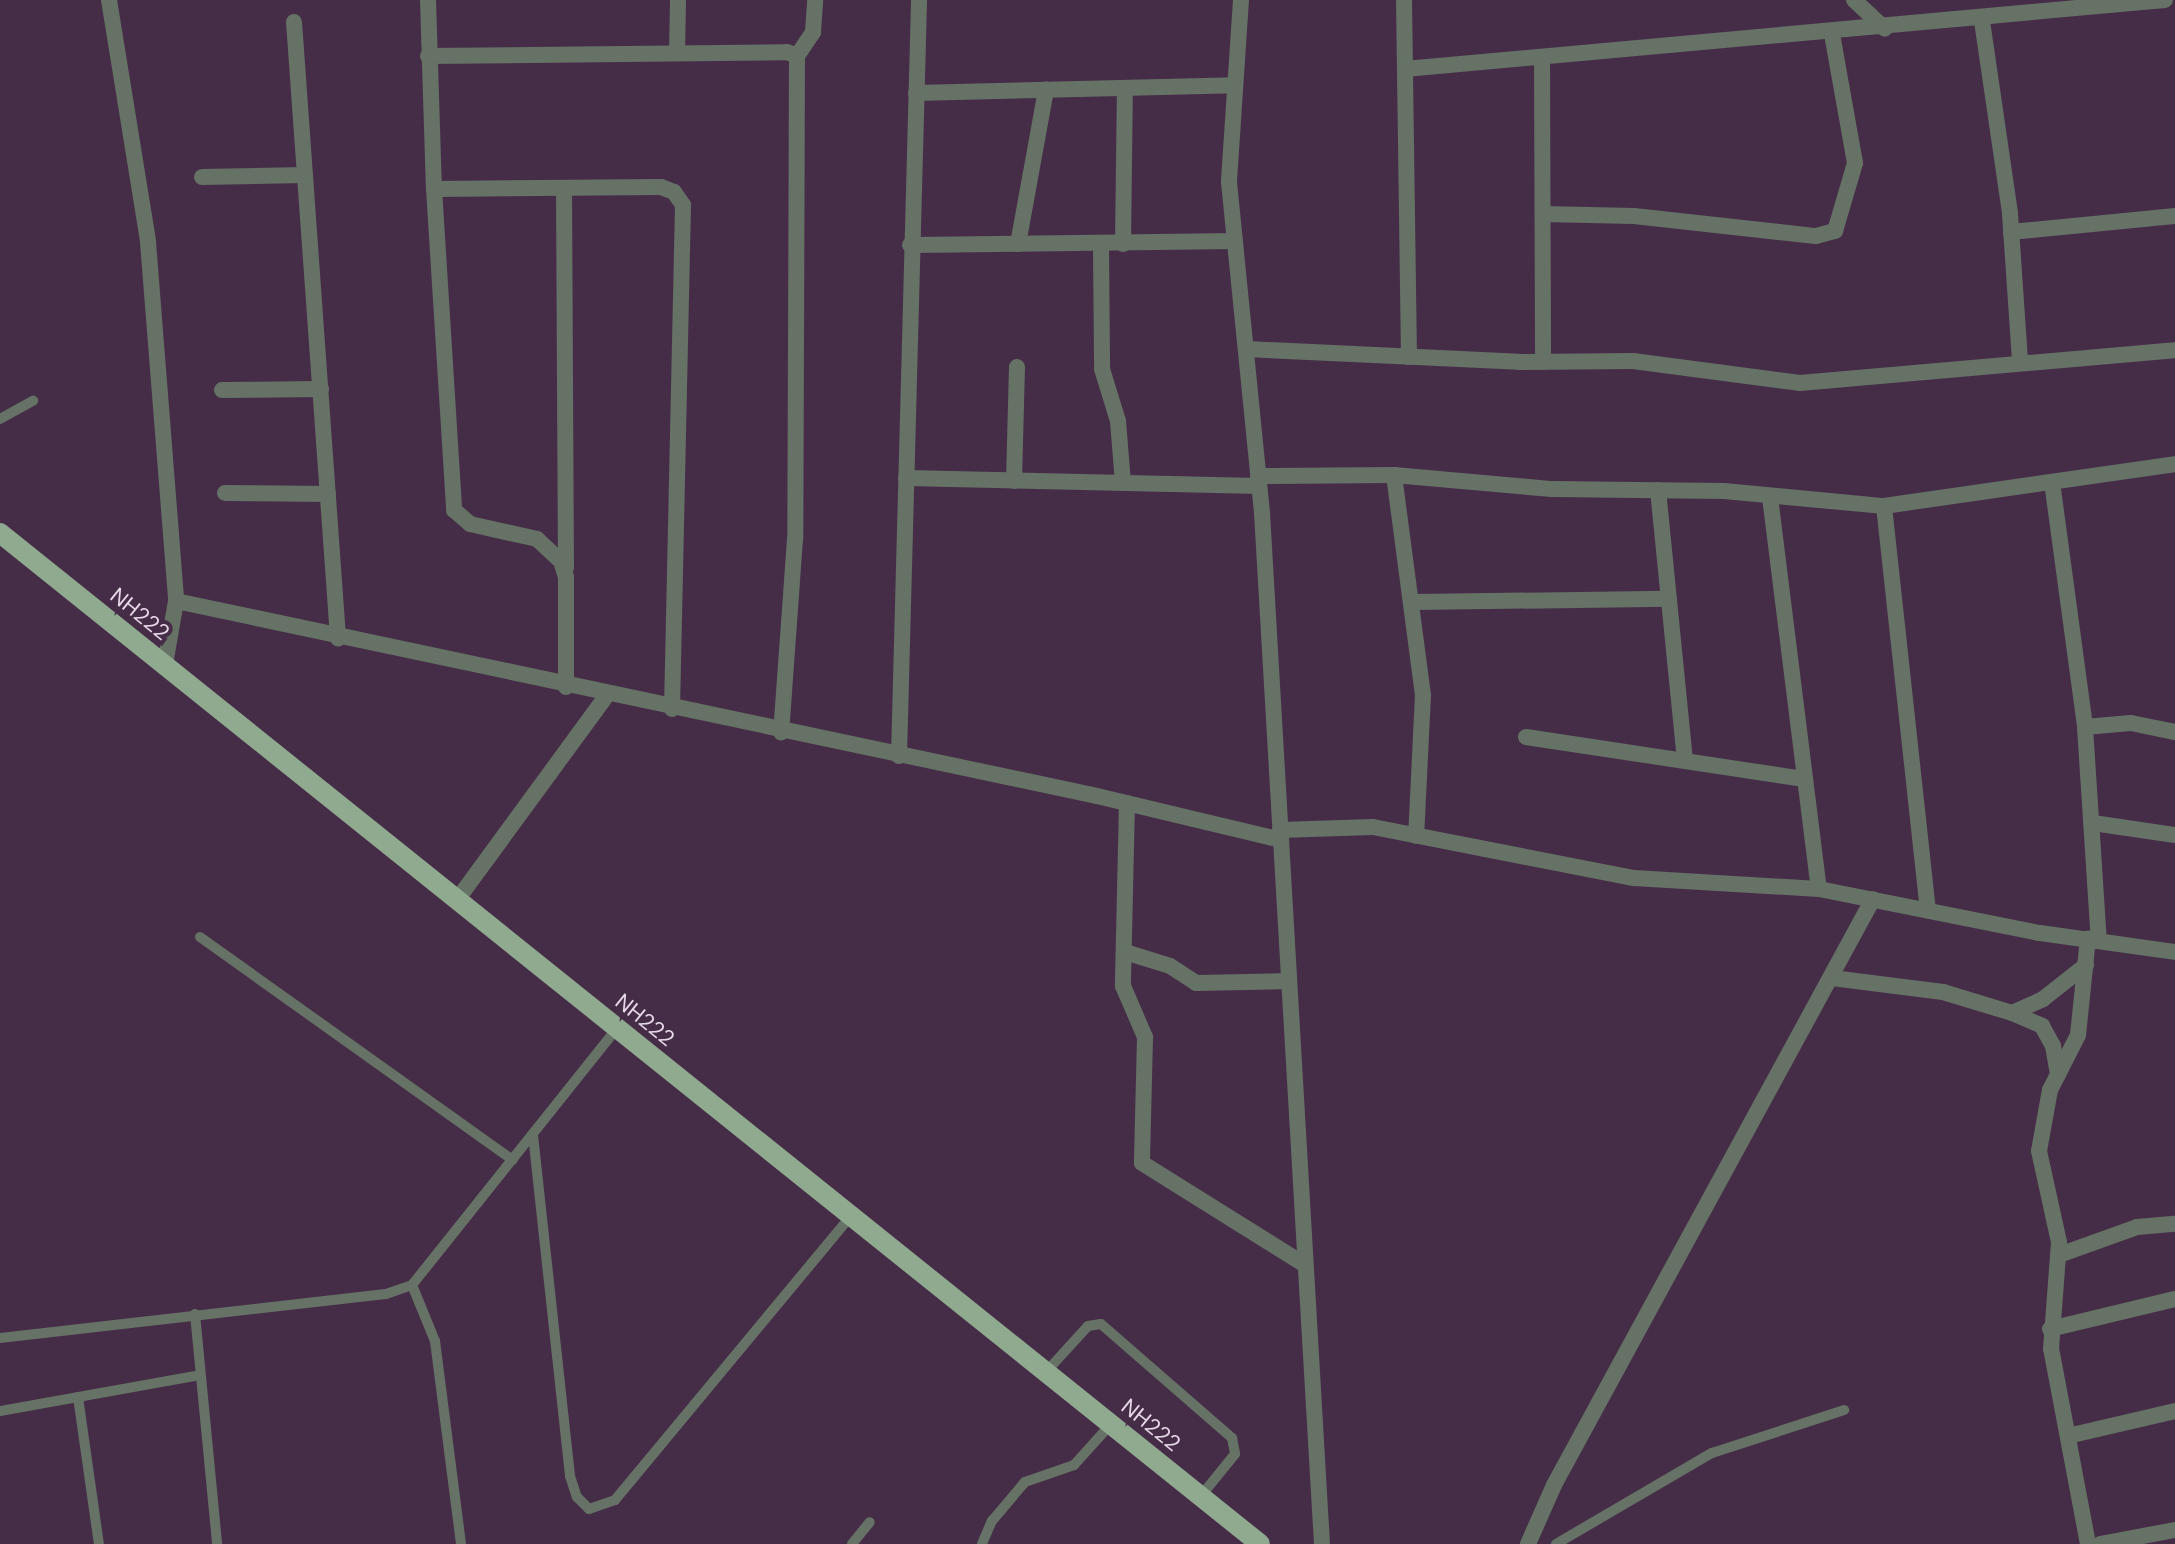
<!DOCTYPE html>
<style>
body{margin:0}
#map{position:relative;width:2175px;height:1544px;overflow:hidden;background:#462d47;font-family:"DM Sans",sans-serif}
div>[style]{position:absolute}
.service>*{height:10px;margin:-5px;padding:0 5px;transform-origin:5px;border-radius:5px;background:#657265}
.minor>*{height:16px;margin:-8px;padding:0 8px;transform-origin:8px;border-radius:8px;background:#657265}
.tertiary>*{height:16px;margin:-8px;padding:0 8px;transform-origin:8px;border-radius:8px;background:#657265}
.primary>*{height:20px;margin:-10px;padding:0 10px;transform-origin:10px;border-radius:10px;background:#90aa90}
span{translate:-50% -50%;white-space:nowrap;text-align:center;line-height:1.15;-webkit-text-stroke:8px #462d47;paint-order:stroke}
.street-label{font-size:22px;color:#e7d8e8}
</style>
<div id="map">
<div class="service">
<i style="left:0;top:419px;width:38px;rotate:-29deg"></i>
<i style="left:200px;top:937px;width:384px;rotate:35.5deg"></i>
<i style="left:533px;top:1135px;width:343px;rotate:83.8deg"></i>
<i style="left:570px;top:1476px;width:22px;rotate:72deg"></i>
<i style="left:577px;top:1497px;width:17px;rotate:45deg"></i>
<i style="left:589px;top:1509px;width:28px;rotate:-19deg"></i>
<i style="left:615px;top:1500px;width:369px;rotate:-50.3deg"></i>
<i style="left:412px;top:1285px;width:61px;rotate:67.7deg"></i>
<i style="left:435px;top:1341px;width:205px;rotate:82.7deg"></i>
<i style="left:195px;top:1314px;width:231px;rotate:84.5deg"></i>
<i style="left:0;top:1338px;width:388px;rotate:-6.5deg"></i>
<i style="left:386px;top:1294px;width:28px;rotate:-19deg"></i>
<i style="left:412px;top:1285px;width:329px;rotate:-51.4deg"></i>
<i style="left:1046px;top:1372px;width:62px;rotate:-47.6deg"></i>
<i style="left:1088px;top:1326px;width:13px;rotate:-9deg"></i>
<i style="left:1101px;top:1324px;width:174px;rotate:41deg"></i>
<i style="left:1232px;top:1438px;width:16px;rotate:79deg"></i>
<i style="left:1235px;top:1454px;width:54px;rotate:129deg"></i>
<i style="left:78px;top:1397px;width:148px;rotate:81.9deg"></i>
<i style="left:0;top:1411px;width:203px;rotate:-10.2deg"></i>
<i style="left:852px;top:1544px;width:28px;rotate:-51deg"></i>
<i style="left:982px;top:1544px;width:25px;rotate:-67deg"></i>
<i style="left:992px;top:1521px;width:51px;rotate:-49.8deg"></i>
<i style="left:1025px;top:1482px;width:52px;rotate:-19.1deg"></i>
<i style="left:1074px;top:1465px;width:55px;rotate:-47.9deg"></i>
<i style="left:1556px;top:1544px;width:181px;rotate:-30.3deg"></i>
<i style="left:1712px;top:1453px;width:139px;rotate:-18deg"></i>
</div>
<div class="minor">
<i style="left:109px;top:0;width:245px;rotate:80.8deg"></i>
<i style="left:148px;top:242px;width:360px;rotate:85.5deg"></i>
<i style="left:176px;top:601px;width:65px;rotate:99.8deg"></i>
<i style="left:428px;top:0;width:189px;rotate:88.2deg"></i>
<i style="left:434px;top:189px;width:322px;rotate:86.4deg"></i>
<i style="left:454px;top:510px;width:21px;rotate:41deg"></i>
<i style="left:470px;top:524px;width:69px;rotate:12.6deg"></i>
<i style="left:537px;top:539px;width:33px;rotate:43deg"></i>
<i style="left:561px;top:561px;width:17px;rotate:73deg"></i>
<i style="left:566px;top:577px;width:110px;rotate:90deg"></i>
<i style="left:1404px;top:0;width:357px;rotate:89.2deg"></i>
<i style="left:1854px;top:0;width:42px;rotate:43.1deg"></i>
<i style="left:1982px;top:21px;width:195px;rotate:81.7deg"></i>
<i style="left:2010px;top:214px;width:148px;rotate:86.1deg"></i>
<i style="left:294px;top:22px;width:618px;rotate:85.91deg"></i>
<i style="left:677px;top:53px;width:53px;rotate:-88.9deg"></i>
<i style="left:428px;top:56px;width:359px;rotate:-0.6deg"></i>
<i style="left:787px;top:52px;width:11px;rotate:22deg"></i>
<i style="left:797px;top:56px;width:483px;rotate:90.2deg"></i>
<i style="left:795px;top:539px;width:194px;rotate:94.1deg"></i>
<i style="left:797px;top:56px;width:29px;rotate:-56deg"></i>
<i style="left:813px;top:32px;width:32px;rotate:-86deg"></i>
<i style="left:1542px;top:58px;width:304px;rotate:89.8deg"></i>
<i style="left:1405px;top:69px;width:763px;rotate:-5.19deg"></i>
<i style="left:916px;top:93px;width:319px;rotate:-1.4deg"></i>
<i style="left:202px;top:177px;width:103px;rotate:-1.1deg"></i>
<i style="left:564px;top:188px;width:380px;rotate:89.7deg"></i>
<i style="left:434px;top:189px;width:227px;rotate:-0.5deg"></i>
<i style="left:661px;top:187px;width:14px;rotate:21deg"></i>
<i style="left:674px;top:192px;width:16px;rotate:55deg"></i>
<i style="left:683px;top:205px;width:504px;rotate:91.25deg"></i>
<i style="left:1543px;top:214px;width:91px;rotate:1.3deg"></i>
<i style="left:1634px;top:216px;width:183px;rotate:6.3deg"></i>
<i style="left:1816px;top:236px;width:20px;rotate:-15deg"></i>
<i style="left:1835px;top:231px;width:71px;rotate:-73.6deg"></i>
<i style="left:1855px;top:163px;width:131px;rotate:-100.1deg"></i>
<i style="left:2011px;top:232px;width:165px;rotate:-5.6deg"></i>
<i style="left:1018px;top:244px;width:157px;rotate:-79.7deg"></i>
<i style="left:1101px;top:244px;width:125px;rotate:89.5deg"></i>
<i style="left:1102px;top:369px;width:54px;rotate:72.9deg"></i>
<i style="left:1118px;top:421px;width:62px;rotate:85.4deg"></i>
<i style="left:1123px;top:244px;width:156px;rotate:-89.3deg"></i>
<i style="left:910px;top:245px;width:325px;rotate:-0.7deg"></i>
<i style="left:1246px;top:349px;width:273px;rotate:2.7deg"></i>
<i style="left:1519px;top:362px;width:114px;rotate:-0.5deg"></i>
<i style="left:1633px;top:361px;width:168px;rotate:7.5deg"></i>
<i style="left:1800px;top:383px;width:376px;rotate:-5deg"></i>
<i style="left:222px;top:390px;width:99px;rotate:-0.6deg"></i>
<i style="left:1394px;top:475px;width:222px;rotate:82.5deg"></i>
<i style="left:1423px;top:695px;width:141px;rotate:92.8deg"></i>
<i style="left:1258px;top:476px;width:136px;rotate:-0.4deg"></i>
<i style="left:1394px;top:475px;width:159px;rotate:5.1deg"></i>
<i style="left:1552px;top:489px;width:172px;rotate:0.7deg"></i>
<i style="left:1724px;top:491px;width:161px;rotate:5.4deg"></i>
<i style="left:1884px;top:506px;width:294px;rotate:-8.2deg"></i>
<i style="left:906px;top:478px;width:353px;rotate:1.3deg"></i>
<i style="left:1014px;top:481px;width:114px;rotate:-88.5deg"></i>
<i style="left:2052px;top:482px;width:247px;rotate:82.3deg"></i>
<i style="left:2085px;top:727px;width:214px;rotate:86.3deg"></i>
<i style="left:1658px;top:490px;width:272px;rotate:84.3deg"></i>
<i style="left:225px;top:493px;width:103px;rotate:0.6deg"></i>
<i style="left:1770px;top:497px;width:395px;rotate:82.9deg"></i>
<i style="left:1884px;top:506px;width:407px;rotate:83.8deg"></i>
<i style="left:176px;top:601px;width:941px;rotate:11.95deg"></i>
<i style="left:1097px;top:796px;width:189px;rotate:13.4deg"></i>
<i style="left:1413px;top:602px;width:256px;rotate:-0.7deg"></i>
<i style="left:2085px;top:727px;width:46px;rotate:-5deg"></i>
<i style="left:2131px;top:723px;width:45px;rotate:11.6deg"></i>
<i style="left:1526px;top:737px;width:282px;rotate:8.6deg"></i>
<i style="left:899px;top:756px;width:756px;rotate:-88.48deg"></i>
<i style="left:1127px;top:803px;width:183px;rotate:91.3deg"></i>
<i style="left:1123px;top:986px;width:56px;rotate:66.7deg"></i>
<i style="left:1145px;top:1037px;width:126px;rotate:91.4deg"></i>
<i style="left:1142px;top:1163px;width:192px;rotate:32deg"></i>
<i style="left:2093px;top:823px;width:83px;rotate:8.3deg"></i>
<i style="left:1280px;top:830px;width:93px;rotate:-1.8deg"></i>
<i style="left:1373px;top:827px;width:266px;rotate:11.1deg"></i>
<i style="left:1634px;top:878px;width:185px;rotate:3.4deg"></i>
<i style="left:1819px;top:889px;width:225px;rotate:11.3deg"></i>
<i style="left:2040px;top:933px;width:136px;rotate:8deg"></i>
<i style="left:457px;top:900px;width:254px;rotate:-53.8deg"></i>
<i style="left:1125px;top:952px;width:47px;rotate:17.3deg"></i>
<i style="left:1170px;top:966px;width:31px;rotate:33deg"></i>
<i style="left:1196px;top:983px;width:93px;rotate:-1.2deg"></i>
<i style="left:1832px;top:978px;width:112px;rotate:7.2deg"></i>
<i style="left:1943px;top:992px;width:72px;rotate:16.9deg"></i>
<i style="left:2012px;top:1013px;width:34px;rotate:-24deg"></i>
<i style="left:2043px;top:999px;width:55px;rotate:-38.3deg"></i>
<i style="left:2012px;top:1013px;width:33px;rotate:23deg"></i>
<i style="left:2042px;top:1026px;width:23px;rotate:61deg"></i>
<i style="left:2053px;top:1046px;width:29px;rotate:80deg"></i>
<i style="left:2059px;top:1255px;width:83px;rotate:-19.7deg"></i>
<i style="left:2137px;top:1227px;width:38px;rotate:-5deg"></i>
<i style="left:2050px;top:1329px;width:129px;rotate:-13.5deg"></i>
<i style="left:2072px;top:1435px;width:106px;rotate:-13.1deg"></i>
<i style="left:1528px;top:1544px;width:64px;rotate:-66.2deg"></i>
<i style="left:1554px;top:1485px;width:667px;rotate:-61.44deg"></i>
<i style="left:2088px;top:1544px;width:198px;rotate:-100.7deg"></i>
<i style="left:2051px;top:1349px;width:107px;rotate:-85.7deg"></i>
<i style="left:2059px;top:1242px;width:93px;rotate:-102.4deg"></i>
<i style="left:2039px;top:1151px;width:62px;rotate:-79.8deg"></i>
<i style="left:2050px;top:1090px;width:62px;rotate:-63deg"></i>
<i style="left:2078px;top:1035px;width:97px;rotate:-84.1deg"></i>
<i style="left:2100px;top:1544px;width:76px;rotate:-10.6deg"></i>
</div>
<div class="tertiary">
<i style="left:1241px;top:0;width:182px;rotate:93.8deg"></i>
<i style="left:1229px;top:182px;width:333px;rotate:84.3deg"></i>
<i style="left:1262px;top:513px;width:1033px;rotate:86.67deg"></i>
</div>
<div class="primary">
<i style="left:0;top:533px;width:1615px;rotate:38.74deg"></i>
</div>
<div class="street-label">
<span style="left:140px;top:614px;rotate:39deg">NH222</span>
<span style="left:645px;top:1020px;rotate:39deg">NH222</span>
<span style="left:1151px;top:1425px;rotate:39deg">NH222</span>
</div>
</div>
